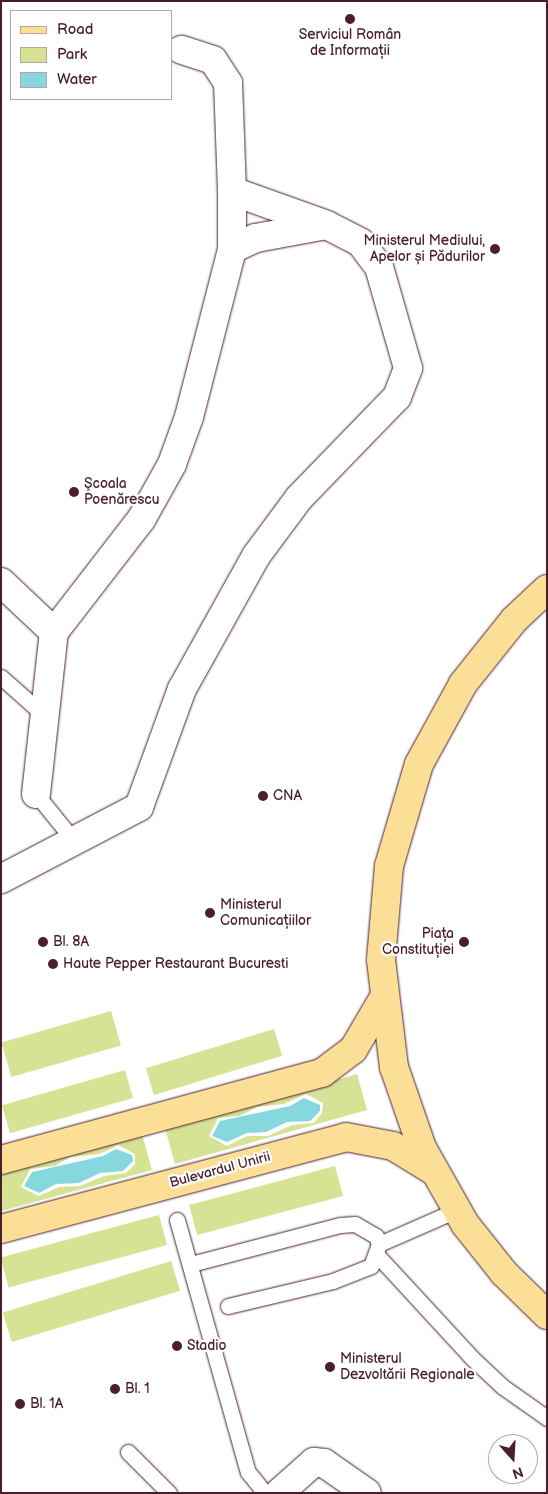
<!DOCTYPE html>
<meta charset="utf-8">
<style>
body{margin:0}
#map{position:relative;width:548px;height:1494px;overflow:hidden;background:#fff;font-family:"Balsamiq Sans",sans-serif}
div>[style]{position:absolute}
.green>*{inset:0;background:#d6e294;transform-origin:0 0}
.water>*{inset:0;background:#87d8de}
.roads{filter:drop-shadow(0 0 1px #4a1f2b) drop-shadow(0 0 1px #4a1f2b)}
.lane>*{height:15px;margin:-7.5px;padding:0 7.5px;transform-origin:7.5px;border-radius:7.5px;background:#fff}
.street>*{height:28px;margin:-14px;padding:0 14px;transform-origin:14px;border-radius:14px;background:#fff}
.primary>*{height:28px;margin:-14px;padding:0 14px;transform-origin:14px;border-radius:14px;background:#fbdf96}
.dots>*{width:14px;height:14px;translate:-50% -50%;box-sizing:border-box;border:2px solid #fff;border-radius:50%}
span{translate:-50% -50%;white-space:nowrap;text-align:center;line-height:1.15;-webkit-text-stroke:4.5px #fff;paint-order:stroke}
.poi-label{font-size:14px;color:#4a1f2b}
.right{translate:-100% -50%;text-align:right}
.left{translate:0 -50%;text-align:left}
.street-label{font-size:14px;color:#4a1f2b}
.frame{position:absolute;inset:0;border:2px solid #4a1f2b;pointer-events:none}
.legend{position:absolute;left:10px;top:10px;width:162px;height:90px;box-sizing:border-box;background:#fff;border:1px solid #b7a5aa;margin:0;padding:6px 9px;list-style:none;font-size:15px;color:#4a1f2b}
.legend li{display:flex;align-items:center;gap:10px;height:25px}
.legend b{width:25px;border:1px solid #b7a5aa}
.north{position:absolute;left:488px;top:1434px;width:50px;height:50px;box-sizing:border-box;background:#fff;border:1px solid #b7a5aa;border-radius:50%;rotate:161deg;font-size:14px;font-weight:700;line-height:20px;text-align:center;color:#4a1f2b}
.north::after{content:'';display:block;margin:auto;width:18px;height:22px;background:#4a1f2b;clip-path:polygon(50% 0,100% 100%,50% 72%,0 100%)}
</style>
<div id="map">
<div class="green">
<i style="left:111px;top:1011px;width:36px;height:114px;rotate:74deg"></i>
<i style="left:274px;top:1029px;width:28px;height:134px;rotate:73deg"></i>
<i style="left:125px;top:1070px;width:29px;height:128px;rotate:74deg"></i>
<i style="clip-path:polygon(evenodd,357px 1074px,367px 1110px,175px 1164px,165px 1128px,357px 1074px,306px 1094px,323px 1103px,322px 1113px,314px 1123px,292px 1125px,268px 1136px,247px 1136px,227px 1146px,209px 1136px,218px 1118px,240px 1116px,257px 1107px,284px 1104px,306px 1094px)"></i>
<i style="clip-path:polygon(evenodd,142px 1134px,152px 1170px,1px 1211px,1px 1172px,142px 1134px,118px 1145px,135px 1154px,135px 1164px,126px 1173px,104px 1176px,80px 1186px,59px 1187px,39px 1196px,21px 1187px,30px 1169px,55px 1166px,70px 1157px,100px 1154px,118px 1145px)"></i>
<i style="left:335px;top:1166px;width:31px;height:151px;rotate:75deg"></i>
<i style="left:159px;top:1215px;width:31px;height:164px;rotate:75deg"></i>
<i style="left:171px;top:1261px;width:31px;height:176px;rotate:73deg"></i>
</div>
<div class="water">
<i style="clip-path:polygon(304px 1098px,320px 1105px,320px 1111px,310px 1121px,287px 1122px,266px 1132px,247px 1133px,227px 1142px,212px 1136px,220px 1121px,290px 1106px)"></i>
<i style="clip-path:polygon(116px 1149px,132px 1155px,133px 1161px,123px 1171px,100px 1173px,79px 1183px,56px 1184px,39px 1193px,24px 1186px,32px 1172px,103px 1156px)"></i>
</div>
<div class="roads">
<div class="lane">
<i style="left:1px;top:677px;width:60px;rotate:41.6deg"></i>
<i style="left:36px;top:794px;width:62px;rotate:50.9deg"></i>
<i style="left:177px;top:1220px;width:262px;rotate:74.3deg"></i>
<i style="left:248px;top:1472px;width:27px;rotate:51deg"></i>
<i style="left:379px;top:1244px;width:85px;rotate:-23.6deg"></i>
<i style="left:377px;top:1255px;width:140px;rotate:47.3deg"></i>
<i style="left:472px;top:1358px;width:42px;rotate:43.1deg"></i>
<i style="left:503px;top:1387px;width:54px;rotate:35.2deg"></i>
<i style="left:191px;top:1264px;width:154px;rotate:-14.7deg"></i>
<i style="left:340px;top:1225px;width:15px;rotate:-4deg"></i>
<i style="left:355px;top:1224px;width:24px;rotate:30deg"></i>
<i style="left:376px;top:1236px;width:9px;rotate:69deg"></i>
<i style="left:379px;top:1244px;width:23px;rotate:110deg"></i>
<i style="left:371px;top:1266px;width:41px;rotate:158.5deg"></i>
<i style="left:333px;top:1281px;width:108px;rotate:166.6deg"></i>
<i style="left:128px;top:1452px;width:58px;rotate:45deg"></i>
</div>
<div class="street">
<i style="left:232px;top:191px;width:58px;rotate:90deg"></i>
<i style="left:1px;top:582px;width:73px;rotate:43.3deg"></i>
<i style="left:36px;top:794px;width:163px;rotate:-83.7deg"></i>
<i style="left:54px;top:632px;width:144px;rotate:-52.3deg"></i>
<i style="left:142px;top:518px;width:62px;rotate:-60.9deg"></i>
<i style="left:172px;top:464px;width:50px;rotate:-70.1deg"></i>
<i style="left:189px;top:417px;width:173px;rotate:-75.6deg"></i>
<i style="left:232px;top:249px;width:26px;rotate:-25deg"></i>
<i style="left:256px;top:238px;width:66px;rotate:-10.5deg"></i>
<i style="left:1px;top:879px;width:156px;rotate:-27.6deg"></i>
<i style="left:139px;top:807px;width:126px;rotate:-70deg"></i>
<i style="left:182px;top:689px;width:152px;rotate:-60.9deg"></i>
<i style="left:256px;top:556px;width:72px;rotate:-53.4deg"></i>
<i style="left:299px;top:498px;width:141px;rotate:-45.9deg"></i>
<i style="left:397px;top:397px;width:31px;rotate:-69deg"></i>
<i style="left:408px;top:368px;width:105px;rotate:-106deg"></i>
<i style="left:379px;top:267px;width:31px;rotate:-127deg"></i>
<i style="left:360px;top:242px;width:37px;rotate:-153deg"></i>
<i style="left:327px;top:225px;width:101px;rotate:-160.3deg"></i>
<i style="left:232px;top:191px;width:108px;rotate:-92.1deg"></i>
<i style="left:228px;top:83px;width:27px;rotate:-123deg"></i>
<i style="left:213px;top:60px;width:33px;rotate:-162deg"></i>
<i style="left:279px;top:1493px;width:47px;rotate:-41.5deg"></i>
<i style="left:314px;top:1462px;width:10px;rotate:6deg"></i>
<i style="left:324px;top:1463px;width:52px;rotate:34.9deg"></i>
</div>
<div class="primary">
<i style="left:547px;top:589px;width:45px;rotate:136.8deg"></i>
<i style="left:514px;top:620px;width:82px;rotate:128.6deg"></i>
<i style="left:463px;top:684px;width:91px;rotate:118.8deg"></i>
<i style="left:419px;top:764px;width:106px;rotate:106.4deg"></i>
<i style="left:389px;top:866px;width:94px;rotate:94.9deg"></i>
<i style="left:381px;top:960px;width:108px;rotate:83.1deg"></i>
<i style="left:394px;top:1067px;width:86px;rotate:70.9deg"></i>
<i style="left:422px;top:1148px;width:87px;rotate:60.5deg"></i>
<i style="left:465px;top:1224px;width:63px;rotate:51.5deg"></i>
<i style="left:504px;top:1273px;width:60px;rotate:44.3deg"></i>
<i style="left:1px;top:1160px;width:333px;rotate:-15.2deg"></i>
<i style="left:322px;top:1073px;width:39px;rotate:-37deg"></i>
<i style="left:353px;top:1050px;width:59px;rotate:-59.5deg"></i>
<i style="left:1px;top:1229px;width:357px;rotate:-14.9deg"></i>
<i style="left:346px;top:1137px;width:48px;rotate:10.8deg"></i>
<i style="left:393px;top:1146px;width:48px;rotate:31.4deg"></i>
</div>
</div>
<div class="dots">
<i style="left:350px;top:19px;background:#4a1f2b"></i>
<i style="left:495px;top:249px;background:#4a1f2b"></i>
<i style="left:74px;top:492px;background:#4a1f2b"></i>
<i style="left:263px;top:796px;background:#4a1f2b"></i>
<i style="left:210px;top:913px;background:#4a1f2b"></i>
<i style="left:43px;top:942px;background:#4a1f2b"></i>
<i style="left:464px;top:942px;background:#4a1f2b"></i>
<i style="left:53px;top:964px;background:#4a1f2b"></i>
<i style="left:177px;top:1346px;background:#4a1f2b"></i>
<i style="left:330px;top:1367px;background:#4a1f2b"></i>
<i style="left:115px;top:1389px;background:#4a1f2b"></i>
<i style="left:20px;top:1404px;background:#4a1f2b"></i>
</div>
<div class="poi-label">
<span style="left:350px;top:43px">Serviciul Român<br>de Informații</span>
<span class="right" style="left:485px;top:249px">Ministerul Mediului,<br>Apelor și Pădurilor</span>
<span class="left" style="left:84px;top:492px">Şcoala<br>Poenărescu</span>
<span class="left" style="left:273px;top:796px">CNA</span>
<span class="left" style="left:220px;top:913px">Ministerul<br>Comunicațiilor</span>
<span class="right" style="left:454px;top:942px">Piața<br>Constituției</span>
<span class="left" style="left:53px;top:942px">Bl. 8A</span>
<span class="left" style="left:63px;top:964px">Haute Pepper Restaurant Bucuresti</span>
<span class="left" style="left:187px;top:1346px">Stadio</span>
<span class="left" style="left:340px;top:1367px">Ministerul<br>Dezvoltării Regionale</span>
<span class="left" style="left:125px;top:1389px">Bl. 1</span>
<span class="left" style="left:30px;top:1404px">Bl. 1A</span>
</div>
<div class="street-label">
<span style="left:220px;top:1170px;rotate:-15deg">Bulevardul Unirii</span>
</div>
<div class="frame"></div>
<ul class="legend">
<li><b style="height:6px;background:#fbdf96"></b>Road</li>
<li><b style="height:14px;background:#d6e294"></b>Park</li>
<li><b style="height:14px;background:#87d8de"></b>Water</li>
</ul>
<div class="north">N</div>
</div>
